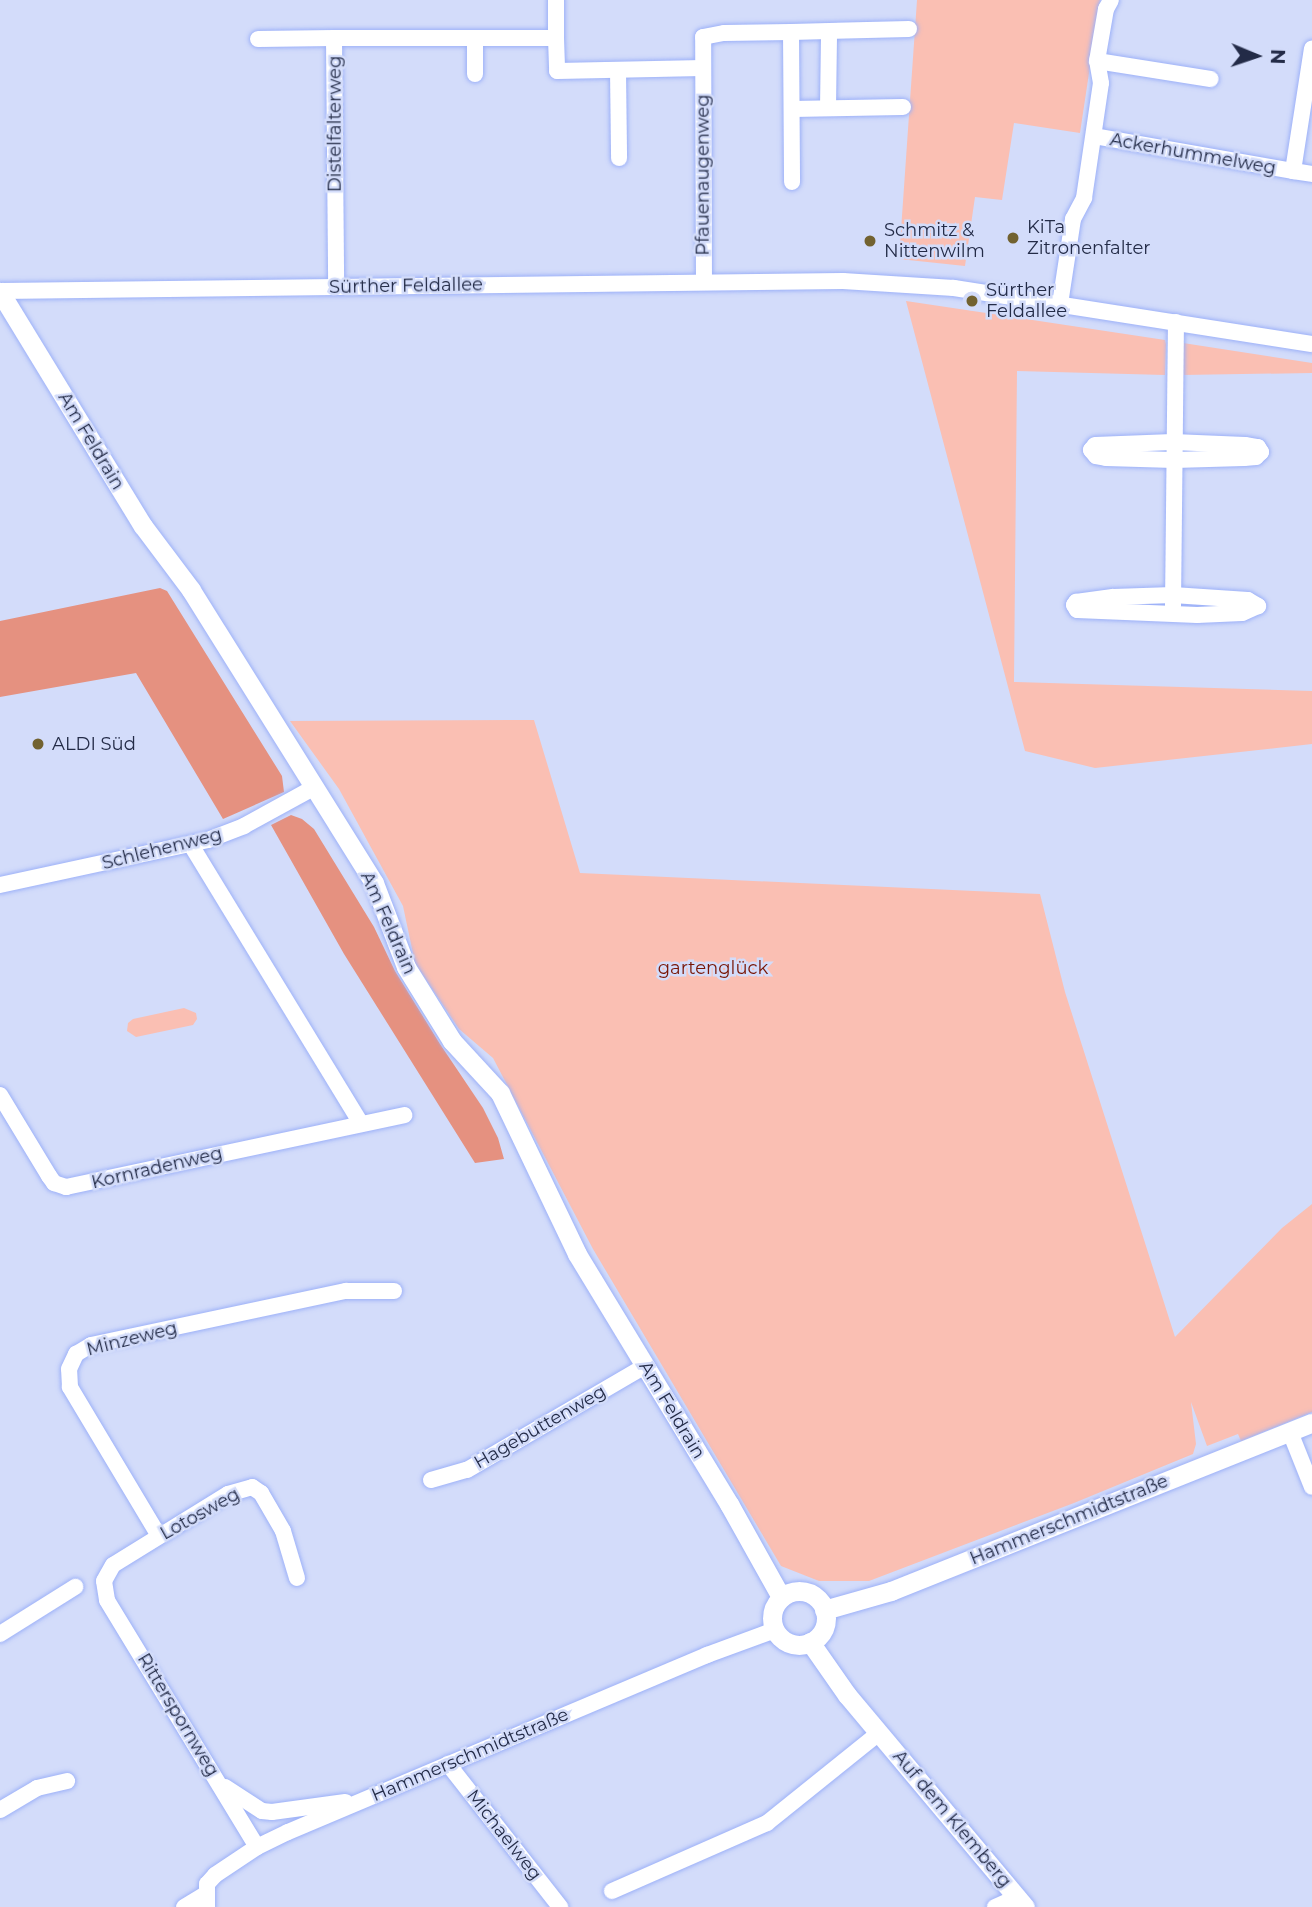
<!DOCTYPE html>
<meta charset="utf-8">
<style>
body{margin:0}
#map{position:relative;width:1312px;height:1907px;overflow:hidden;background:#d3dcfa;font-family:Montserrat,sans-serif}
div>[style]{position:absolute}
.green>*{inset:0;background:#fabfb3}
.forest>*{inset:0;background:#e59180}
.roads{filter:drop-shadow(0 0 2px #9db1f8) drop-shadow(0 0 2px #9db1f8)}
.minor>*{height:16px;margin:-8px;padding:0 8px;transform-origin:8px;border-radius:8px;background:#fff}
.tertiary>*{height:19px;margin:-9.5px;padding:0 9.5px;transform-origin:9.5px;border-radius:9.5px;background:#fff}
.tertiary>.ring{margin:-9.5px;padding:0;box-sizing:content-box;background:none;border:19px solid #fff;border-radius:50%}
.dots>*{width:19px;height:19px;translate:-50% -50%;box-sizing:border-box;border:4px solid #d3dcfa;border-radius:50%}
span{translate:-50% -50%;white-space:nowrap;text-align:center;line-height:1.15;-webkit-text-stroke:5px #d3dcfa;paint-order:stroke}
.street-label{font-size:18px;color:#232b47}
.poi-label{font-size:18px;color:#232b47}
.left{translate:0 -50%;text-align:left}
.park-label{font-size:18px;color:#781505}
.north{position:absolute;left:1221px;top:21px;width:70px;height:70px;-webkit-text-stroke:5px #d3dcfa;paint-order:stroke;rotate:92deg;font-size:19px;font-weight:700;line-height:28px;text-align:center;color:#232b47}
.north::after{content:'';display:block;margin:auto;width:24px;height:32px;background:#232b47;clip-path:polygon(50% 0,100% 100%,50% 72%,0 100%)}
</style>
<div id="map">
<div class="green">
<i style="clip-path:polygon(917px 0,1100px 0,1080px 133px,1014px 123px,1002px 200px,975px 197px,965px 266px,899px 259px)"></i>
<i style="clip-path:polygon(906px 301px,1165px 340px,1166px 344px,1165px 375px,1017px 371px,1014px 682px,1312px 691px,1312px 744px,1095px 768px,1025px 751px)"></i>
<i style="clip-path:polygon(1183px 343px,1312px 363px,1312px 373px,1182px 375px)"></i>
<i style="clip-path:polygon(534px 720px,580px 873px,1040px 894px,1065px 992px,1175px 1337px,1282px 1228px,1312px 1204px,1312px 1412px,1241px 1441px,1238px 1434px,1207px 1446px,1191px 1402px,1196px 1444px,1193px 1454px,1074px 1503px,869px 1581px,819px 1581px,781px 1566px,593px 1249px,493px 1058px,459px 1029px,415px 963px,403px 906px,339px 789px,290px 721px)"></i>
<i style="clip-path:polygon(184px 1008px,196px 1013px,197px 1019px,193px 1025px,136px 1037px,127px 1031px,128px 1023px,133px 1019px)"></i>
</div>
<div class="forest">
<i style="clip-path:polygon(160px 588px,167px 591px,282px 776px,284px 792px,223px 819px,136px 673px,0 697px,0 621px)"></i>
<i style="clip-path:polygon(291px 815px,302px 819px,314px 829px,374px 927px,395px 971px,440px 1044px,483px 1108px,498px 1138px,504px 1159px,475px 1163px,344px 954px,271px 825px)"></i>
</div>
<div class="roads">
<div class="minor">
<i style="left:556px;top:0;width:38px;rotate:90deg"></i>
<i style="left:791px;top:32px;width:118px;rotate:-1.5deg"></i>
<i style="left:334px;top:38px;width:222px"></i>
<i style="left:556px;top:38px;width:33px;rotate:88deg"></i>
<i style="left:557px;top:71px;width:146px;rotate:-1.2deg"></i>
<i style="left:475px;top:38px;width:36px;rotate:90deg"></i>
<i style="left:258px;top:39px;width:76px;rotate:-0.8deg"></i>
<i style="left:334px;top:38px;width:249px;rotate:89.5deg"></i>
<i style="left:1097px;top:61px;width:115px;rotate:9deg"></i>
<i style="left:618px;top:70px;width:88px;rotate:89.3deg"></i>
<i style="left:828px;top:108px;width:76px;rotate:-89.2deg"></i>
<i style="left:792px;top:109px;width:111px;rotate:-1deg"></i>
<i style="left:1094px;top:136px;width:202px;rotate:10deg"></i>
<i style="left:1293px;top:171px;width:124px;rotate:-81.2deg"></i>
<i style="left:1293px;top:171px;width:19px;rotate:9deg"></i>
<i style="left:704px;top:282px;width:245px;rotate:-90.2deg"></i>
<i style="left:703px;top:37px;width:21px;rotate:-11deg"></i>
<i style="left:724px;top:33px;width:67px;rotate:-0.9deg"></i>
<i style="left:791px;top:32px;width:150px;rotate:89.6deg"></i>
<i style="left:0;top:291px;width:843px;rotate:-0.68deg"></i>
<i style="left:843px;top:281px;width:111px;rotate:3.6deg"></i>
<i style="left:954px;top:288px;width:362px;rotate:8.9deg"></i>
<i style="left:1060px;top:304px;width:86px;rotate:-81.3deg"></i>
<i style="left:1073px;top:219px;width:24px;rotate:-62deg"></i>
<i style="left:1084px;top:198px;width:116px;rotate:-81.6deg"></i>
<i style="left:1101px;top:83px;width:22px;rotate:-100deg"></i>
<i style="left:1097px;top:61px;width:53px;rotate:-80.2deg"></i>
<i style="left:1106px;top:9px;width:10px;rotate:-61deg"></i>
<i style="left:1173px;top:442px;width:72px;rotate:2.4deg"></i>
<i style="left:1245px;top:445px;width:13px;rotate:9deg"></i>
<i style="left:1258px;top:447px;width:6px;rotate:59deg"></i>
<i style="left:1261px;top:452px;width:7px;rotate:135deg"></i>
<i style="left:1256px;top:457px;width:12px;rotate:175deg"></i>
<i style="left:1244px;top:458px;width:70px;rotate:178.4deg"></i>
<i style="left:1174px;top:460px;width:68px;rotate:-178.3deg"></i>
<i style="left:1106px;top:458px;width:10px;rotate:-169deg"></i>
<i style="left:1096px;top:456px;width:8px;rotate:-130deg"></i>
<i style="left:1091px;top:450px;width:6px;rotate:-51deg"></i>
<i style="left:1095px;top:445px;width:78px;rotate:-2.2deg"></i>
<i style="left:1173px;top:595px;width:75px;rotate:3.8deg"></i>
<i style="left:1248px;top:600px;width:12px;rotate:31deg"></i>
<i style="left:1258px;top:606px;width:17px;rotate:156deg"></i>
<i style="left:1242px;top:613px;width:45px;rotate:177.5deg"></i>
<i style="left:1197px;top:615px;width:120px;rotate:-177.6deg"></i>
<i style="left:1077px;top:610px;width:6px;rotate:-121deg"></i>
<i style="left:1074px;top:605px;width:4px;rotate:-56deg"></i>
<i style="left:1076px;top:602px;width:37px;rotate:-8deg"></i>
<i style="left:1113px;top:597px;width:60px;rotate:-1.9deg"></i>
<i style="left:1173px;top:606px;width:284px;rotate:-89.4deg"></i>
<i style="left:191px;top:845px;width:326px;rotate:58.6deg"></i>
<i style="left:0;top:885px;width:213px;rotate:-12.2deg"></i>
<i style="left:208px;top:840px;width:39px;rotate:-21deg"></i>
<i style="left:244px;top:826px;width:81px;rotate:-28.8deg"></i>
<i style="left:0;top:1095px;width:95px;rotate:58.8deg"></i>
<i style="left:49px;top:1176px;width:9px;rotate:54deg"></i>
<i style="left:54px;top:1183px;width:13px;rotate:18deg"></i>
<i style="left:66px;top:1187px;width:346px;rotate:-12deg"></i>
<i style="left:1290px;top:1432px;width:59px;rotate:68.2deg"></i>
<i style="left:431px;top:1480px;width:37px;rotate:-16deg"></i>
<i style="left:467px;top:1470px;width:206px;rotate:-30.3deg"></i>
<i style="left:159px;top:1536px;width:174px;rotate:-120.9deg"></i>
<i style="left:70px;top:1387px;width:18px;rotate:-93deg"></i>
<i style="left:69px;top:1369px;width:17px;rotate:-65deg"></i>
<i style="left:76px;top:1354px;width:17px;rotate:-31deg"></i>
<i style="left:91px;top:1345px;width:261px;rotate:-12deg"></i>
<i style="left:346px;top:1291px;width:48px"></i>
<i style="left:0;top:1634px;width:89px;rotate:-32.1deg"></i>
<i style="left:448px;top:1764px;width:182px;rotate:51.9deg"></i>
<i style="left:225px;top:1787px;width:44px;rotate:33deg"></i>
<i style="left:262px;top:1811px;width:10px;rotate:6deg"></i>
<i style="left:272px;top:1812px;width:74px;rotate:-7.8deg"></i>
<i style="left:0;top:1810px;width:43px;rotate:-30.7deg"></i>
<i style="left:37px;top:1788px;width:31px;rotate:-13deg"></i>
<i style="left:257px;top:1847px;width:289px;rotate:-121.3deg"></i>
<i style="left:107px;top:1600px;width:19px;rotate:-99deg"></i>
<i style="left:104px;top:1581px;width:18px;rotate:-61deg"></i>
<i style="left:113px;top:1565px;width:135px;rotate:-31.7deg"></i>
<i style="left:228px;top:1494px;width:25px;rotate:-16deg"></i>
<i style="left:252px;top:1487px;width:11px;rotate:34deg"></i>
<i style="left:261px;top:1493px;width:44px;rotate:59.9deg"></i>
<i style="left:283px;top:1531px;width:49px;rotate:73.4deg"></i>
<i style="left:612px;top:1891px;width:169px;rotate:-23.7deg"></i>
<i style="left:767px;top:1823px;width:144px;rotate:-38.8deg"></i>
<i style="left:184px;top:1907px;width:26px;rotate:-31deg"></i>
<i style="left:207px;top:1907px;width:23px;rotate:-90deg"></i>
<i style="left:207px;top:1884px;width:12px;rotate:-48deg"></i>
<i style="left:215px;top:1875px;width:50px;rotate:-33.7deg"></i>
<i style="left:257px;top:1847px;width:34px;rotate:-26deg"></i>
<i style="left:288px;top:1832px;width:455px;rotate:-22.9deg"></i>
<i style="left:707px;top:1655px;width:72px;rotate:-20.2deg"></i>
<i style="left:995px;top:1907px;width:24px;rotate:-24deg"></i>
</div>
<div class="tertiary">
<i style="left:0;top:292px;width:274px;rotate:58.6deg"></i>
<i style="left:143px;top:526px;width:80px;rotate:53.1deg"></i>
<i style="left:191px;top:590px;width:345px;rotate:58deg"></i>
<i style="left:374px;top:883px;width:90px;rotate:69.1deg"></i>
<i style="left:406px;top:967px;width:87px;rotate:58.1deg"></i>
<i style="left:452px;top:1041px;width:71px;rotate:47.3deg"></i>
<i style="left:500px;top:1093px;width:178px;rotate:64.4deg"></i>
<i style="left:577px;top:1254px;width:293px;rotate:58.7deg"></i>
<i style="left:729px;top:1504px;width:107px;rotate:60.8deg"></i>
<i class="ring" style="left:772px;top:1591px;width:35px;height:35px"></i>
<i style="left:824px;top:1610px;width:70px;rotate:-15.8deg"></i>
<i style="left:891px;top:1591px;width:453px;rotate:-21.8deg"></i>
<i style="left:810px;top:1642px;width:65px;rotate:55.1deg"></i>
<i style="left:847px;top:1695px;width:277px;rotate:50deg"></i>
</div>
</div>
<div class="dots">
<i style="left:1013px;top:238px;background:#726230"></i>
<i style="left:870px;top:241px;background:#726230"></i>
<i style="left:972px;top:301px;background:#726230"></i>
<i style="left:38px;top:744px;background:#726230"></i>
</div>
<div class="street-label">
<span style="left:335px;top:124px;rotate:-90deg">Distelfalterweg</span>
<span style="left:1193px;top:154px;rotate:10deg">Ackerhummelweg</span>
<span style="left:703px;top:175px;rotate:-90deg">Pfauenaugenweg</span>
<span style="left:406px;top:286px;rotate:-1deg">Sürther Feldallee</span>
<span style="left:91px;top:441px;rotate:59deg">Am Feldrain</span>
<span style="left:162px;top:849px;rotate:-14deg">Schlehenweg</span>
<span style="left:388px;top:923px;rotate:66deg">Am Feldrain</span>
<span style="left:157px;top:1168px;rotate:-13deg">Kornradenweg</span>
<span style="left:132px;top:1339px;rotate:-14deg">Minzeweg</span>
<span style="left:672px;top:1410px;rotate:59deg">Am Feldrain</span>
<span style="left:540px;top:1427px;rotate:-30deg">Hagebuttenweg</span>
<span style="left:200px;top:1514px;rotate:-29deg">Lotosweg</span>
<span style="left:1069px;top:1520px;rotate:-22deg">Hammerschmidtstraße</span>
<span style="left:178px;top:1715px;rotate:59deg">Ritterspornweg</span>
<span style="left:470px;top:1755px;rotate:-23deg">Hammerschmidtstraße</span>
<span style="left:952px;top:1819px;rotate:50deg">Auf dem Klemberg</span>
<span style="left:504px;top:1835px;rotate:52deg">Michaelweg</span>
</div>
<div class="poi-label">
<span class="left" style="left:1027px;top:238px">KiTa<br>Zitronenfalter</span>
<span class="left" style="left:884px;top:241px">Schmitz &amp;<br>Nittenwilm</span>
<span class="left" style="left:986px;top:301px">Sürther<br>Feldallee</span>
<span class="left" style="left:52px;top:744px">ALDI Süd</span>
</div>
<div class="park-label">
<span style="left:713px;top:968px">gartenglück</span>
</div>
<div class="north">N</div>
</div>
